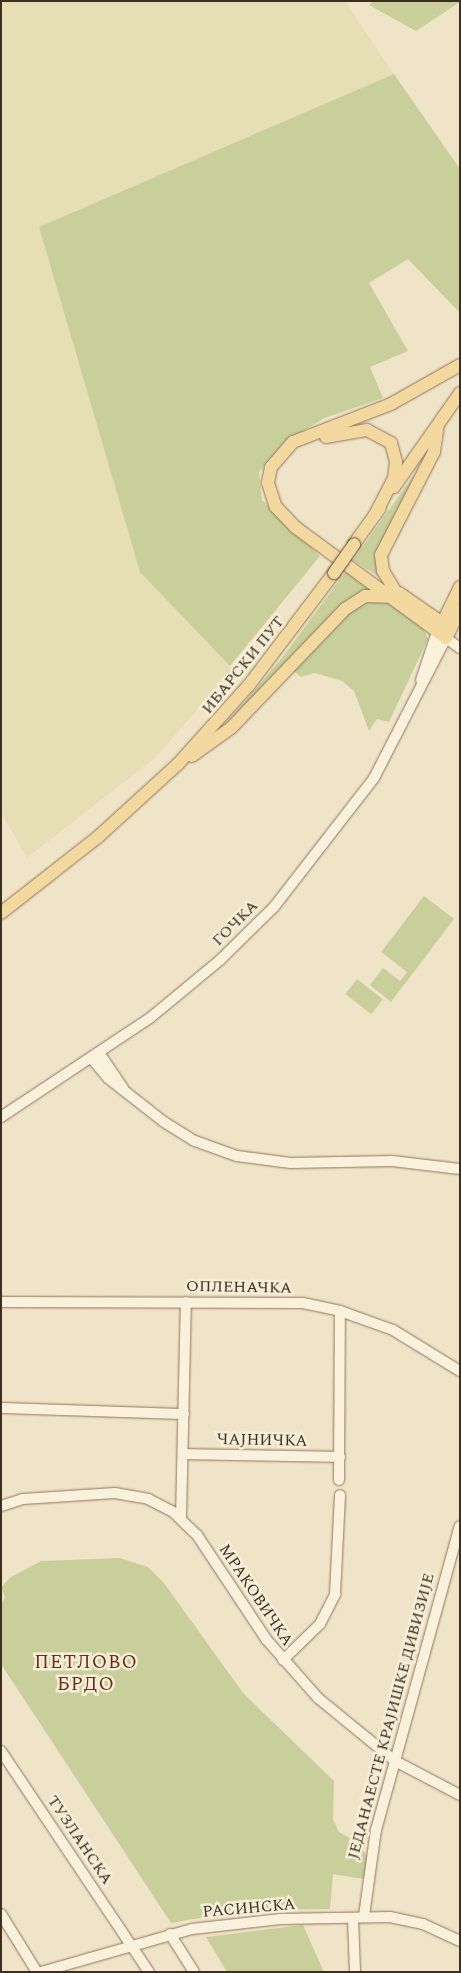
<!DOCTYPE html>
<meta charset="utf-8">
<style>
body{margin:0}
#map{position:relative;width:461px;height:1973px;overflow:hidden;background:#f0e4c8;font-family:Spectral,serif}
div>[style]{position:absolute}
.farmland>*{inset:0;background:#e6deb5}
.green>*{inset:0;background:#c9cf9b;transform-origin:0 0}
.roads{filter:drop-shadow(0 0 1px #8d765c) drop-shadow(0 0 1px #8d765c)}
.minor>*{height:10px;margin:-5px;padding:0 5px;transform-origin:5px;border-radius:5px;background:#faf1dc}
.major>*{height:12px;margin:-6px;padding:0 6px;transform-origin:6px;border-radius:6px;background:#f3d9a0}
.bridges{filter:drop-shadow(0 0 1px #5b4430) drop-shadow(0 0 1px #5b4430)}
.major-bridge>*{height:12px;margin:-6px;padding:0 6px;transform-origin:6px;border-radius:6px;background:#f3d9a0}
span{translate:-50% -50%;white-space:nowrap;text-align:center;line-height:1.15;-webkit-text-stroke:5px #f7eed8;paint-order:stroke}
.street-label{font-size:16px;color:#3d2e20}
.quarter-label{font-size:19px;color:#6b2e1e;letter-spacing:1px}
.frame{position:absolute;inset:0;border:2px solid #3d2e20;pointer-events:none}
</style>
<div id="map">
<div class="farmland">
<i style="clip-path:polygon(1px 1px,345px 1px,394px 74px,39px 227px,140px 572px,233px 669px,156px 757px,27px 858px,1px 812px)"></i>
</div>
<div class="green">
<i style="clip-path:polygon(373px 1px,460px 1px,460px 2px,416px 31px,369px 5px)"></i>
<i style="clip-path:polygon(394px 74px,460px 169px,460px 313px,408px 259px,369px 283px,408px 351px,370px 367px,383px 398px,325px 418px,285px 441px,259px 472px,262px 500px,320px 556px,230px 666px,140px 572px,39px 227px)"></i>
<i style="clip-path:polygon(424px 461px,390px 526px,384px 580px,353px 560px)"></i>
<i style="clip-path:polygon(349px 567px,382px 592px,367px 594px,214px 738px,285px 654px)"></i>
<i style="clip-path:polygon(384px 598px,423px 628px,428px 639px,389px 722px,377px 719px,369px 731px,354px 691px,342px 681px,315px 673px,301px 677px,292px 670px,357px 603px)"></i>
<i style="clip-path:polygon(424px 896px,454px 919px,391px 1002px,370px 985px,383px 968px,400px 981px,407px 972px,381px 952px)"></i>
<i style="left:357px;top:979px;width:33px;height:19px;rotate:38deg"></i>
<i style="clip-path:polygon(120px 1558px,148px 1567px,164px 1583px,243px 1693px,334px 1781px,333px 1819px,339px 1832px,357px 1842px,369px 1859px,363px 1879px,333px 1874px,330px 1909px,245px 1910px,171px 1923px,1px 1664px,1px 1605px,5px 1597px,1px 1587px,11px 1577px,41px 1561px)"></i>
<i style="clip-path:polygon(303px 1925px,324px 1972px,227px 1972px,206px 1937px)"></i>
</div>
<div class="roads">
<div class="minor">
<i style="left:421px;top:680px;width:51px;rotate:-71.6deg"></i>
<i style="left:100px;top:1054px;width:41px;rotate:55.9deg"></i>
<i style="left:92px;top:1059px;width:25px;rotate:50deg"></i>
<i style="left:108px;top:1078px;width:71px;rotate:38.2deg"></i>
<i style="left:164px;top:1122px;width:36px;rotate:32deg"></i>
<i style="left:195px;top:1141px;width:45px;rotate:19.7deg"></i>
<i style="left:237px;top:1156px;width:54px;rotate:7.4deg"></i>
<i style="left:291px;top:1163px;width:101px;rotate:-1.1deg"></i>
<i style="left:392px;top:1161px;width:68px;rotate:6.7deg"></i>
<i style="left:1px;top:1117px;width:179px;rotate:-33.6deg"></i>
<i style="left:150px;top:1018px;width:91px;rotate:-39.6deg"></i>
<i style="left:220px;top:960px;width:76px;rotate:-44.5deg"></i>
<i style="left:274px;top:907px;width:163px;rotate:-52.2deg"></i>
<i style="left:374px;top:778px;width:157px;rotate:-62.8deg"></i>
<i style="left:446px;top:638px;width:17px;rotate:36deg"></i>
<i style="left:1px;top:1302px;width:302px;rotate:0.2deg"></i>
<i style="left:303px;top:1303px;width:38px;rotate:12deg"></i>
<i style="left:340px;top:1311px;width:56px;rotate:19.7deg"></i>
<i style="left:393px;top:1330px;width:79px;rotate:31.5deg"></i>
<i style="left:1px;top:1408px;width:183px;rotate:1.9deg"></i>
<i style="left:184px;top:1454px;width:156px;rotate:1.1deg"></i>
<i style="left:339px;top:1480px;width:169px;rotate:-89.7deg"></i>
<i style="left:1px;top:1506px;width:23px;rotate:-18deg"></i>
<i style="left:23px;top:1499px;width:92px;rotate:-3.7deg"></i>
<i style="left:115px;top:1493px;width:34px;rotate:10deg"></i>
<i style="left:148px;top:1499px;width:28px;rotate:27deg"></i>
<i style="left:173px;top:1512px;width:33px;rotate:44deg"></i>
<i style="left:197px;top:1535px;width:125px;rotate:56.4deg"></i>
<i style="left:266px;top:1639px;width:79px;rotate:48.6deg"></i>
<i style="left:318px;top:1698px;width:99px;rotate:39.3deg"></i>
<i style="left:395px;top:1761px;width:73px;rotate:27.6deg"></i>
<i style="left:181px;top:1517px;width:215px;rotate:-88.7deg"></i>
<i style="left:283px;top:1660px;width:52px;rotate:-44.2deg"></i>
<i style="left:320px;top:1624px;width:34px;rotate:-63deg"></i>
<i style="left:335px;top:1594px;width:99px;rotate:-87.1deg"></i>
<i style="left:1px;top:1751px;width:266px;rotate:56.2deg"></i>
<i style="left:1px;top:1914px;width:68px;rotate:58.2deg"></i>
<i style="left:364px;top:1916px;width:87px;rotate:-82.1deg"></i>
<i style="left:376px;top:1830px;width:315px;rotate:-74.6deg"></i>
<i style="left:353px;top:1919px;width:53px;rotate:87.8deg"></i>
<i style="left:170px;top:1934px;width:45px;rotate:57.7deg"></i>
<i style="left:41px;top:1972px;width:157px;rotate:-15.9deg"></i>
<i style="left:192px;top:1929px;width:89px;rotate:-6.5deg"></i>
<i style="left:280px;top:1919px;width:110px;rotate:-1deg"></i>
<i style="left:390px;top:1917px;width:34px;rotate:12deg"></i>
<i style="left:423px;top:1924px;width:41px;rotate:24.7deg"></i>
</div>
<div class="major">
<i style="left:460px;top:365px;width:79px;rotate:150.5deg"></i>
<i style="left:391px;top:404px;width:105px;rotate:158.8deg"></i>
<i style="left:293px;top:442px;width:33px;rotate:131deg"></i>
<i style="left:271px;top:467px;width:16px;rotate:101deg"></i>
<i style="left:268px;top:483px;width:25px;rotate:72deg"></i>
<i style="left:276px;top:507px;width:28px;rotate:46deg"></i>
<i style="left:295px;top:527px;width:187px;rotate:36.3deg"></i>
<i style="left:446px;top:638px;width:32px;rotate:-64deg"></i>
<i style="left:326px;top:437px;width:42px;rotate:-9.7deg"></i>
<i style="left:367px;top:430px;width:27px;rotate:28deg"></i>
<i style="left:391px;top:443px;width:20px;rotate:75deg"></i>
<i style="left:396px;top:462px;width:16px;rotate:97deg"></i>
<i style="left:394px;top:478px;width:42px;rotate:117.2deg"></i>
<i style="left:394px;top:487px;width:115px;rotate:-54.9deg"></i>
<i style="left:354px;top:544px;width:44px;rotate:-54.2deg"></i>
<i style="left:394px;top:589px;width:21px;rotate:-121deg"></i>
<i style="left:383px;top:571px;width:16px;rotate:-97deg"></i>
<i style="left:381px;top:555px;width:116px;rotate:-62.8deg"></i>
<i style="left:434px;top:452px;width:27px;rotate:-82deg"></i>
<i style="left:399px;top:593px;width:63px;rotate:34.7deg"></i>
<i style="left:439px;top:630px;width:48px;rotate:-64deg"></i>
<i style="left:192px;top:756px;width:48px;rotate:-35.7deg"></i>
<i style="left:231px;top:728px;width:165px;rotate:-46.2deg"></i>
<i style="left:345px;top:609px;width:24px;rotate:-33deg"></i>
<i style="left:365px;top:596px;width:23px;rotate:2deg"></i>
<i style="left:1px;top:913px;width:123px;rotate:-38.1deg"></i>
<i style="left:98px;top:837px;width:108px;rotate:-42.4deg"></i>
<i style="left:178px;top:764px;width:106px;rotate:-48.1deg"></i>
<i style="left:249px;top:685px;width:141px;rotate:-52.8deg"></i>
</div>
</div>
<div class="bridges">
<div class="major-bridge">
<i style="left:334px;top:573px;width:35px;rotate:-55deg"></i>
</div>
</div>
<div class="street-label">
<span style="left:243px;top:665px;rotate:-51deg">ИБАРСКИ ПУТ</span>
<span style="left:235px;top:923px;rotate:-45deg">ГОЧКА</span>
<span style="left:239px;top:1287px;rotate:1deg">ОПЛЕНАЧКА</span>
<span style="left:262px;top:1440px;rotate:1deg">ЧАЈНИЧКА</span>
<span style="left:256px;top:1595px;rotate:56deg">МРАКОВИЧКА</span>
<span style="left:391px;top:1716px;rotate:-75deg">ЈЕДАНАЕСТЕ КРАЈИШКЕ ДИВИЗИЈЕ</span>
<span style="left:80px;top:1840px;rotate:56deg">ТУЗЛАНСКА</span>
<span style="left:249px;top:1908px;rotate:-5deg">РАСИНСКА</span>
</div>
<div class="quarter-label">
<span style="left:86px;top:1674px">ПЕТЛОВО<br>БРДО</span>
</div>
<div class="frame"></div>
</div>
